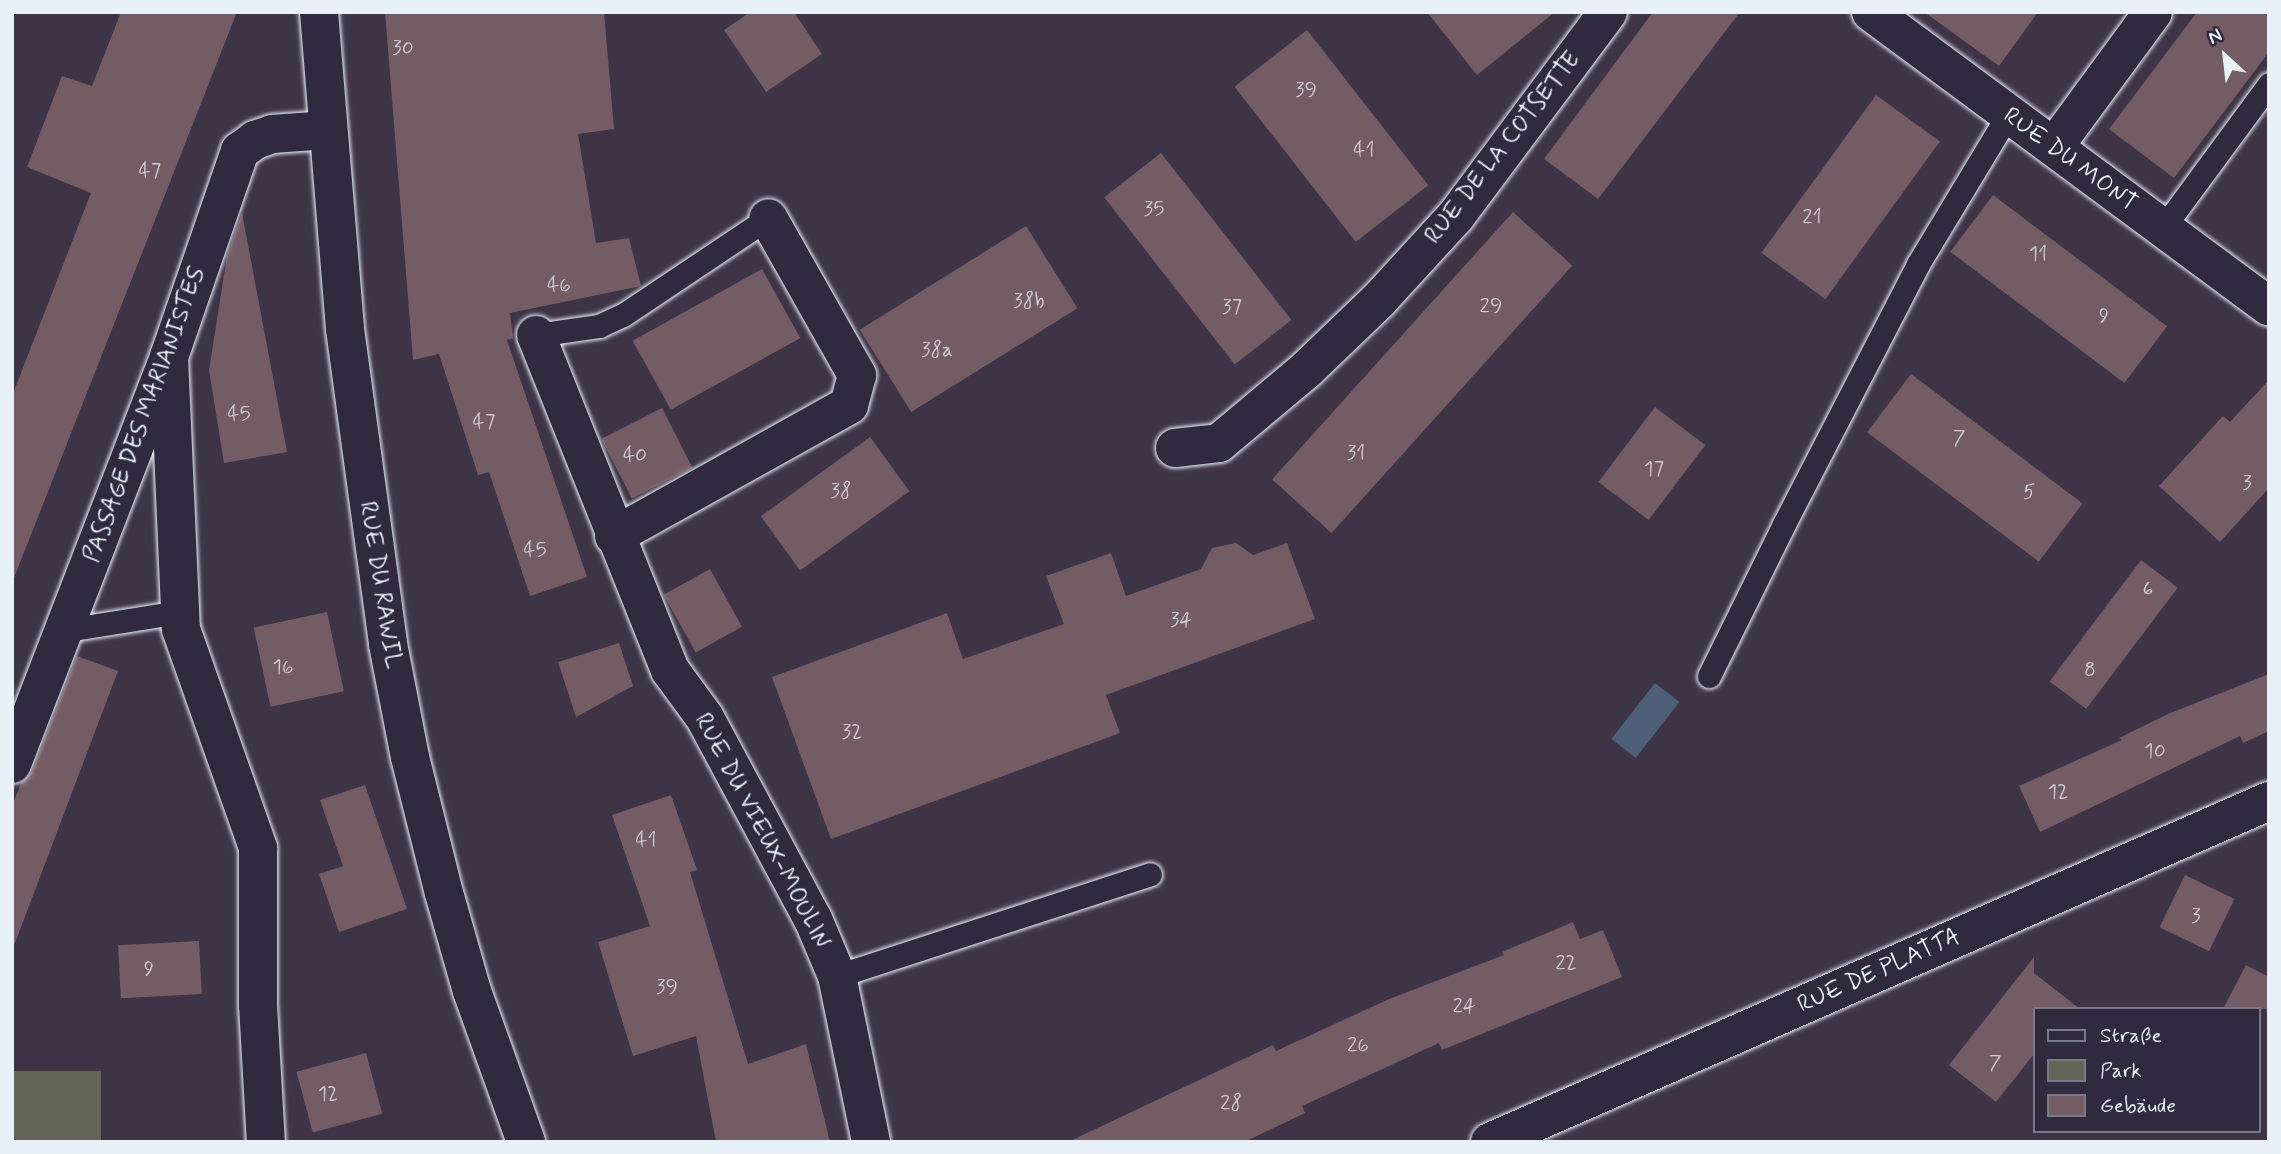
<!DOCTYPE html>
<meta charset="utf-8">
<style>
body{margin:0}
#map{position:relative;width:2281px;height:1154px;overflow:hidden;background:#3d3445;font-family:Mynerve,sans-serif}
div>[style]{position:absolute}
.green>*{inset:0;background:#636557;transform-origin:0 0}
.water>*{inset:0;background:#4d6078;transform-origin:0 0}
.building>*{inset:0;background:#745c65;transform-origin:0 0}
.roads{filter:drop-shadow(0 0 2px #e8f1f8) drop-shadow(0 0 2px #e8f1f8)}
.service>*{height:23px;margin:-11.5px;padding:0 11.5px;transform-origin:11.5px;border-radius:11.5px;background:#2f2a3d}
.minor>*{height:38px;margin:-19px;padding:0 19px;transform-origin:19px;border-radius:19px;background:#2f2a3d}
.tertiary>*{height:38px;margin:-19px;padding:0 19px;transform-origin:19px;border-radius:19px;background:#2f2a3d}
span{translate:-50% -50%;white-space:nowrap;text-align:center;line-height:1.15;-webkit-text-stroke:6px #2f2a3d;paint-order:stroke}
.number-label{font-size:21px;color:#cbccd3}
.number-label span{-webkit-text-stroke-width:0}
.street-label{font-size:24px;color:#e8f1f8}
.frame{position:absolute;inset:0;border:14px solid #e8f1f8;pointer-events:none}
.legend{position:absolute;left:2033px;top:1007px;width:228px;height:126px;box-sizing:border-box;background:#2f2a3d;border:2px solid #797a88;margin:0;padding:9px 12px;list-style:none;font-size:21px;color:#e8f1f8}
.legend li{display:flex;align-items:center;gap:14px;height:35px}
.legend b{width:35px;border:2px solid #797a88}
.north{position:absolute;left:2190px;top:21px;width:70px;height:70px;-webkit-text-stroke:5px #2f2a3d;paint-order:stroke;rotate:333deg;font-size:19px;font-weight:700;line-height:28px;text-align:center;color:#e8f1f8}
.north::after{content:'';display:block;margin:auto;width:24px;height:32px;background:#e8f1f8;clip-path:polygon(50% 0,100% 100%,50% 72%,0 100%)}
</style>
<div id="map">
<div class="green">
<i style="left:12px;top:1071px;width:89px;height:71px"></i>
</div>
<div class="water">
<i style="left:1655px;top:683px;width:31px;height:71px;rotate:38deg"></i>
</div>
<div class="building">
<i style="clip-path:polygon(121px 12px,237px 12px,12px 583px,12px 396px,91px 193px,27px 167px,62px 76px,92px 86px)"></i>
<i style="clip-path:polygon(385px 12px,604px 12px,614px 129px,578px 134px,596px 243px,629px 238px,641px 286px,510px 313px,513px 338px,507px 340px,587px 577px,530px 596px,489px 472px,478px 475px,439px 354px,413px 360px)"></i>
<i style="clip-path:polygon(750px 12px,794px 12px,822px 54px,766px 92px,724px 30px)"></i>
<i style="clip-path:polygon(1427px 12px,1555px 12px,1477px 75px)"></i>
<i style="clip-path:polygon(1653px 12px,1740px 12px,1598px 199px,1544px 159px)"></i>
<i style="clip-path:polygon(1924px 12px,2038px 12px,1999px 66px)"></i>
<i style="clip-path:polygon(2197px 12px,2269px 12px,2269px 52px,2174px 178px,2109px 129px)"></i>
<i style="left:1307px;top:30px;width:197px;height:92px;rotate:52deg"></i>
<i style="left:1876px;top:95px;width:79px;height:195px;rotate:36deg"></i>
<i style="left:1161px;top:153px;width:212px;height:72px;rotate:52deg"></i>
<i style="left:1993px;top:195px;width:218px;height:71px;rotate:37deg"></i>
<i style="left:1513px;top:212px;width:80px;height:360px;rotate:42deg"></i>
<i style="clip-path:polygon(242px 213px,287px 452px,224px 463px,209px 370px,227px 256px)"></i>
<i style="left:1026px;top:226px;width:97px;height:196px;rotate:58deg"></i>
<i style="left:762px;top:269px;width:79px;height:148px;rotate:61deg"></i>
<i style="left:1911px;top:374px;width:215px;height:73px;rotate:37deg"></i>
<i style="clip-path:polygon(2269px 380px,2269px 488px,2220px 542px,2159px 486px,2223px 416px,2230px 422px)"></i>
<i style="left:1655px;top:407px;width:63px;height:94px;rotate:37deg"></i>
<i style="left:662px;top:408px;width:67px;height:68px;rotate:63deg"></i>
<i style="left:870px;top:437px;width:67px;height:135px;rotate:54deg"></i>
<i style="clip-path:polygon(1236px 543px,1253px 555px,1287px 543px,1315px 619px,1106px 695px,1120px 733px,831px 839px,772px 677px,947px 613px,963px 659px,1064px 624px,1046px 576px,1111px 553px,1126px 596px,1201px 569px,1212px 548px)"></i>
<i style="left:2141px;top:560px;width:46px;height:152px;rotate:37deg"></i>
<i style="left:710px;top:569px;width:66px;height:53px;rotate:61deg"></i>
<i style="left:327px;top:612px;width:81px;height:75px;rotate:78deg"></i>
<i style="clip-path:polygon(619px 643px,633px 686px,576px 717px,558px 662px)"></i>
<i style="clip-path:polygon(77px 656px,118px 671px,15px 943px,12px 942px,12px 806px,21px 783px,32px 772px)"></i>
<i style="clip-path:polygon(2269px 674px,2269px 731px,2243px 743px,2240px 736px,2040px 832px,2019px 786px,2122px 740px,2119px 738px,2168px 714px)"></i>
<i style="clip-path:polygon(365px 785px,407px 909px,339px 932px,319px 874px,343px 866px,320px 800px)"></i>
<i style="clip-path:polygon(671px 795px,697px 870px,690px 872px,748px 1064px,806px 1044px,830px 1142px,716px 1142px,696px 1036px,633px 1056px,598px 942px,650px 926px,612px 815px)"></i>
<i style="left:2185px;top:875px;width:55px;height:58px;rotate:26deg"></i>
<i style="clip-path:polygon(1573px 922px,1580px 939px,1603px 930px,1622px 977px,1442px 1050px,1439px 1043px,1302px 1106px,1305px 1113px,1244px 1142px,1068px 1142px,1273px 1045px,1276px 1051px,1389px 999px,1504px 955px,1502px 952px)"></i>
<i style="left:199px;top:941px;width:53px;height:81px;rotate:87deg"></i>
<i style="clip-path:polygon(2034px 957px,2034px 973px,2080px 1009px,2034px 1009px,2034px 1054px,1996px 1102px,1949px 1065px)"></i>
<i style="clip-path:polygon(2246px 965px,2269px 977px,2269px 1009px,2223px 1009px)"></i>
<i style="left:366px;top:1053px;width:63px;height:72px;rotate:75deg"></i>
</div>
<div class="roads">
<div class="service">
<i style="left:2163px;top:228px;width:179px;rotate:-53.6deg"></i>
<i style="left:536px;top:335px;width:64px;rotate:-8.1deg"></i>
<i style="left:599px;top:326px;width:26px;rotate:-25deg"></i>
<i style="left:623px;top:315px;width:174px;rotate:-33.8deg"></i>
<i style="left:66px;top:630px;width:115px;rotate:-9deg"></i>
<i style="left:1709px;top:676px;width:169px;rotate:-63.7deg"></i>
<i style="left:1784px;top:524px;width:292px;rotate:-62.7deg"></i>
<i style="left:1918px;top:264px;width:174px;rotate:-58.9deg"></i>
<i style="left:837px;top:976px;width:329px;rotate:-18deg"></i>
</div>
<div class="minor">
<i style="left:1871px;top:12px;width:495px;rotate:36.5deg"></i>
<i style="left:2054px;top:147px;width:167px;rotate:-53.7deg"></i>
<i style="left:536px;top:335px;width:361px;rotate:68.2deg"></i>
<i style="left:670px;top:670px;width:59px;rotate:53.9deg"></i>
<i style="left:705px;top:718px;width:228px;rotate:61.8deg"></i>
<i style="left:813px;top:919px;width:62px;rotate:67.2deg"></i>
<i style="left:837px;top:976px;width:169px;rotate:78.4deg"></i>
<i style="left:169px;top:357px;width:272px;rotate:87.5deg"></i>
<i style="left:181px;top:629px;width:232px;rotate:70.6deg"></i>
<i style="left:258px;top:848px;width:157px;rotate:90deg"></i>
<i style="left:258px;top:1005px;width:137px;rotate:86.7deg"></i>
<i style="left:1175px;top:448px;width:44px;rotate:-6.5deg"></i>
<i style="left:1219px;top:443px;width:114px;rotate:-40deg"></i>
<i style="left:1306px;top:370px;width:100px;rotate:-43.8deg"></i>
<i style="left:1378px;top:301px;width:115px;rotate:-47.5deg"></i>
<i style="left:1456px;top:216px;width:254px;rotate:-53.3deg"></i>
<i style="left:614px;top:536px;width:269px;rotate:-29.1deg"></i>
<i style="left:849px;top:405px;width:31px;rotate:-75deg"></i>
<i style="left:857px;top:375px;width:180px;rotate:-119.5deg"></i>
<i style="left:12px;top:764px;width:436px;rotate:-68.9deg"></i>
<i style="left:169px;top:357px;width:218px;rotate:-71deg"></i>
<i style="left:240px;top:151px;width:19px;rotate:-36deg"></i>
<i style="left:255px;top:140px;width:18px;rotate:-19deg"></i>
<i style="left:272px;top:134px;width:56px;rotate:-4.1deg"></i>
<i style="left:1490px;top:1142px;width:850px;rotate:-23.64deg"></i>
</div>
<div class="tertiary">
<i style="left:319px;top:12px;width:318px;rotate:85.3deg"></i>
<i style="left:345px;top:329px;width:318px;rotate:82.2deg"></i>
<i style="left:388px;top:644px;width:115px;rotate:79deg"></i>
<i style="left:410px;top:757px;width:140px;rotate:76deg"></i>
<i style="left:444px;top:893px;width:102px;rotate:74.1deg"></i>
<i style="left:472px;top:991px;width:160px;rotate:70.3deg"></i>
</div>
</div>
<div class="number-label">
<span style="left:403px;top:48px">30</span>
<span style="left:1306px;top:90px">39</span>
<span style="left:1364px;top:150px">41</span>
<span style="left:150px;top:171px">47</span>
<span style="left:1154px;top:209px">35</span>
<span style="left:1812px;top:217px">21</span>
<span style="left:2038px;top:254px">11</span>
<span style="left:559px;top:285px">46</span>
<span style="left:1029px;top:301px">38b</span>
<span style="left:1491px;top:306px">29</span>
<span style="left:1232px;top:307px">37</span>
<span style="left:2104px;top:316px">9</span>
<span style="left:937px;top:350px">38a</span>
<span style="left:239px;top:414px">45</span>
<span style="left:484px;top:422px">47</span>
<span style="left:1959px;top:438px">7</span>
<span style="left:1356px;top:453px">31</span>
<span style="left:635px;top:455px">40</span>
<span style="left:1654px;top:469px">17</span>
<span style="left:2247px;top:483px">3</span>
<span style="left:841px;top:491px">38</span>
<span style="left:2029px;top:492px">5</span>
<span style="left:535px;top:550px">45</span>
<span style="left:2148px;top:589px">6</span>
<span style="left:1181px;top:620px">34</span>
<span style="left:283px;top:667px">16</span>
<span style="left:2090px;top:670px">8</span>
<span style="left:852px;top:732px">32</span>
<span style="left:2155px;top:751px">10</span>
<span style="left:2058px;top:792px">12</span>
<span style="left:646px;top:840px">41</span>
<span style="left:2196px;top:916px">3</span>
<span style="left:1566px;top:963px">22</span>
<span style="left:149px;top:969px">9</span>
<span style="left:667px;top:987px">39</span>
<span style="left:1464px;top:1006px">24</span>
<span style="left:1358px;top:1045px">26</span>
<span style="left:1995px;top:1063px">7</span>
<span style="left:328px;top:1094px">12</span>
<span style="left:1231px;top:1103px">28</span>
</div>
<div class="street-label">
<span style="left:1503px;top:148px;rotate:-52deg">RUE DE LA COTSETTE</span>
<span style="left:2070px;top:160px;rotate:36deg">RUE DU MONT</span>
<span style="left:145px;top:415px;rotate:-70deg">PASSAGE DES MARIANISTES</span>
<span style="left:380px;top:585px;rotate:81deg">RUE DU RAWIL</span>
<span style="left:762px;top:831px;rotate:62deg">RUE DU VIEUX-MOULIN</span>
<span style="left:1879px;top:971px;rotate:-24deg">RUE DE PLATTA</span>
</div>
<div class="frame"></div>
<ul class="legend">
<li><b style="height:9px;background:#2f2a3d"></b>Straße</li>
<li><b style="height:19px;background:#636557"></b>Park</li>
<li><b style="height:19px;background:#745c65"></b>Gebäude</li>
</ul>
<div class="north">N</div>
</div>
